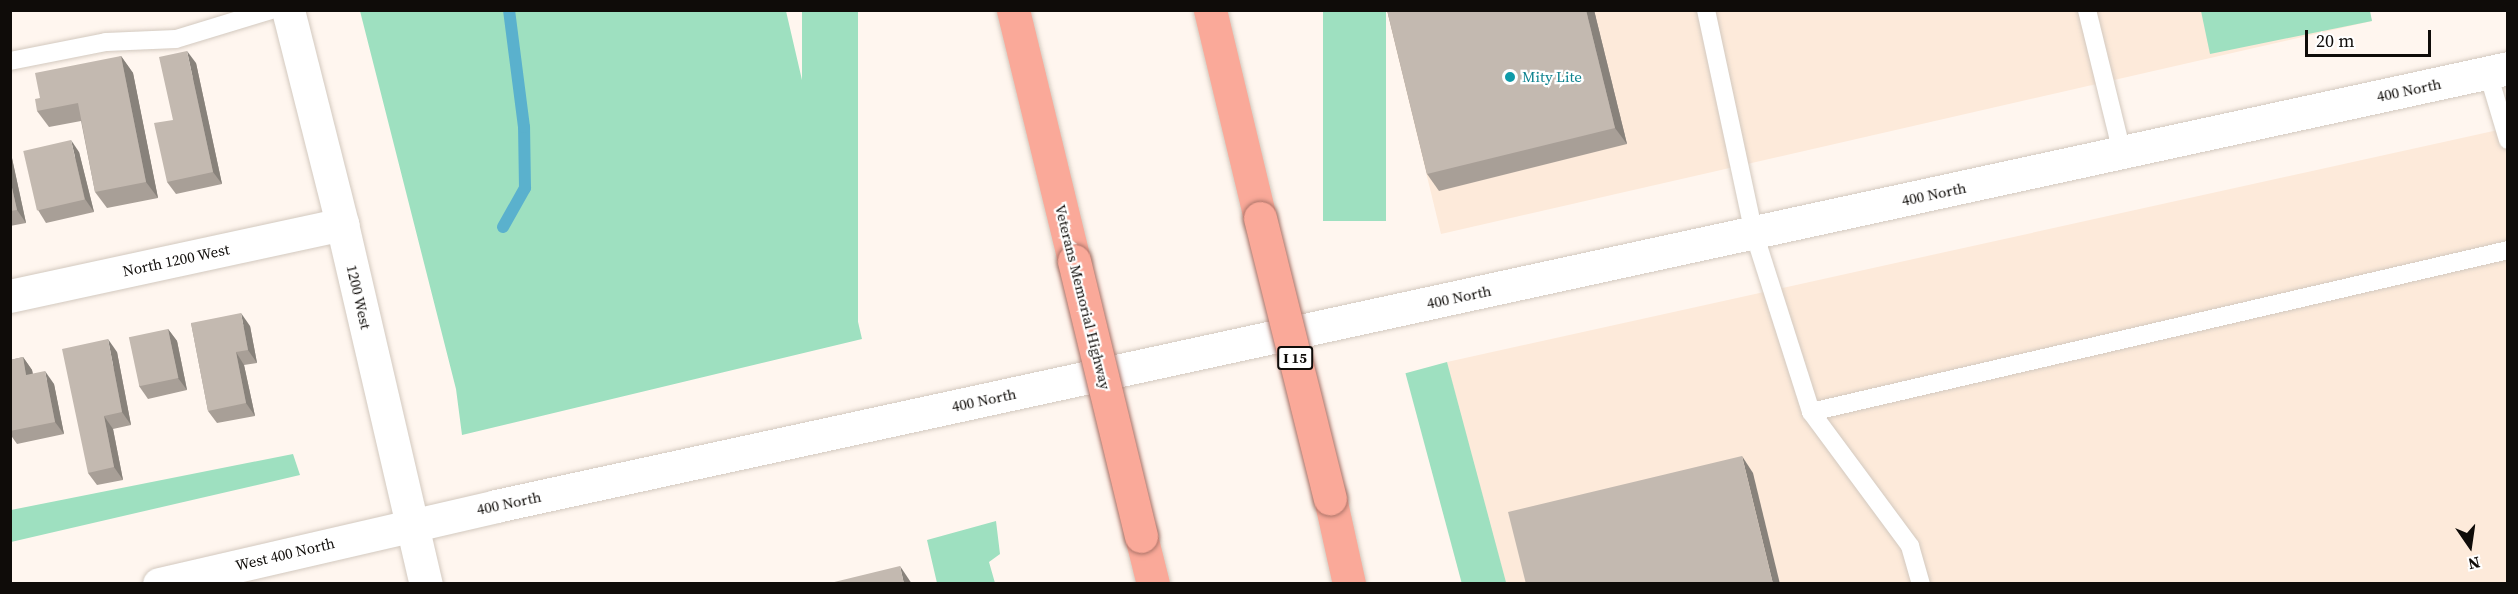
<!DOCTYPE html>
<style>
body{margin:0}
#map{position:relative;width:2518px;height:594px;overflow:hidden;background:#fff6ef;font-family:"Source Serif 4",serif}
div>[style]{position:absolute}
.industrial>*{inset:0;background:#fdeada}
.green>*{inset:0;background:#9ee0c0;transform-origin:0 0}
.stream>*{height:12px;margin:-6px;padding:0 6px;transform-origin:6px;border-radius:6px;background:#5ab1cd}
.roads{filter:drop-shadow(0 0 2px #d3c9bf) drop-shadow(0 0 2px #d3c9bf)}
.lane>*{height:18px;margin:-9px;padding:0 9px;transform-origin:9px;border-radius:9px;background:#fff}
.street>*{height:33px;margin:-16.5px;padding:0 16.5px;transform-origin:16.5px;border-radius:16.5px;background:#fff}
.secondary>*{height:33px;margin:-16.5px;padding:0 16.5px;transform-origin:16.5px;border-radius:16.5px;background:#fff}
.highway>*{height:33px;margin:-16.5px;padding:0 16.5px;transform-origin:16.5px;border-radius:16.5px;background:#faa999}
.bridges{filter:drop-shadow(0 0 2px #a87267) drop-shadow(0 0 2px #a87267)}
.highway-bridge>*{height:33px;margin:-16.5px;padding:0 16.5px;transform-origin:16.5px;border-radius:16.5px;background:#faa999}
.wall>*{inset:0;background:#a89f97}
.shaded-wall>*{inset:0;background:#88827b}
.building>*{inset:0;background:#c3b9b0;transform-origin:0 0}
.dots>*{width:16px;height:16px;translate:-50% -50%;box-sizing:border-box;border:3px solid #fff;border-radius:50%}
span{translate:-50% -50%;white-space:nowrap;text-align:center;line-height:1.15;-webkit-text-stroke:4.5px #fff;paint-order:stroke}
.shield-label span{padding:2px 4px;background:#fff;border:2px solid;border-radius:4px;-webkit-text-stroke-width:0}
.shield-label{font-size:14px;color:#0f0c09;font-weight:700}
.culture-label{font-size:15px;color:#0d838f}
.left{translate:0 -50%;text-align:left}
.street-label{font-size:15px;color:#0f0c09}
.frame{position:absolute;inset:0;border:12px solid #0f0c09;pointer-events:none}
.north{position:absolute;left:2440px;top:516px;width:60px;height:60px;-webkit-text-stroke:4px #fff;paint-order:stroke;rotate:167deg;font-size:16px;font-weight:700;line-height:24px;text-align:center;color:#0f0c09}
.north::after{content:'';display:block;margin:auto;width:21px;height:27px;background:#0f0c09;clip-path:polygon(50% 0,100% 100%,50% 72%,0 100%)}
.scale{position:absolute;left:2305px;top:30px;width:126px;height:27px;box-sizing:border-box;border:3px solid #0f0c09;border-top:0;padding-left:8px;font-size:18px;line-height:21px;white-space:nowrap;color:#0f0c09;-webkit-text-stroke:4px #fff;paint-order:stroke}
</style>
<div id="map">
<div class="industrial">
<i style="clip-path:polygon(2369px 10px,2372px 21px,1441px 234px,1387px 11px)"></i>
<i style="clip-path:polygon(2507px 128px,2507px 583px,1500px 583px,1447px 362px)"></i>
</div>
<div class="green">
<i style="clip-path:polygon(360px 11px,786px 11px,862px 339px,462px 435px,456px 389px)"></i>
<i style="left:802px;top:11px;width:56px;height:312px"></i>
<i style="left:1323px;top:11px;width:63px;height:210px"></i>
<i style="clip-path:polygon(2201px 11px,2370px 11px,2372px 21px,2210px 54px)"></i>
<i style="left:1447px;top:362px;width:229px;height:43px;rotate:75deg"></i>
<i style="clip-path:polygon(293px 454px,300px 475px,11px 542px,11px 510px)"></i>
<i style="clip-path:polygon(996px 521px,1000px 554px,989px 562px,995px 583px,937px 583px,927px 540px)"></i>
</div>
<div class="stream">
<i style="left:503px;top:227px;width:45px;rotate:-60.6deg"></i>
<i style="left:525px;top:188px;width:61px;rotate:-90.9deg"></i>
<i style="left:524px;top:127px;width:118px;rotate:-97.3deg"></i>
</div>
<div class="roads">
<div class="lane">
<i style="left:1706px;top:10px;width:228px;rotate:77.9deg"></i>
<i style="left:1754px;top:233px;width:188px;rotate:72.3deg"></i>
<i style="left:1811px;top:412px;width:167px;rotate:53.5deg"></i>
<i style="left:1910px;top:546px;width:40px;rotate:74deg"></i>
<i style="left:2087px;top:10px;width:147px;rotate:76.2deg"></i>
<i style="left:10px;top:61px;width:98px;rotate:-11.2deg"></i>
<i style="left:106px;top:42px;width:70px;rotate:-2.5deg"></i>
<i style="left:176px;top:39px;width:99px;rotate:-17deg"></i>
<i style="left:2488px;top:73px;width:70px;rotate:73.4deg"></i>
<i style="left:1811px;top:412px;width:716px;rotate:-13.08deg"></i>
</div>
<div class="street">
<i style="left:10px;top:296px;width:340px;rotate:-12.2deg"></i>
</div>
<div class="secondary">
<i style="left:288px;top:10px;width:221px;rotate:75.8deg"></i>
<i style="left:342px;top:224px;width:370px;rotate:76.9deg"></i>
<i style="left:159px;top:584px;width:346px;rotate:-13deg"></i>
<i style="left:496px;top:506px;width:2059px;rotate:-12.28deg"></i>
</div>
<div class="highway">
<i style="left:1013px;top:10px;width:258px;rotate:76.3deg"></i>
<i style="left:1210px;top:10px;width:214px;rotate:76.5deg"></i>
<i style="left:1330px;top:498px;width:88px;rotate:77.5deg"></i>
<i style="left:1141px;top:536px;width:49px;rotate:76deg"></i>
</div>
</div>
<div class="bridges">
<div class="highway-bridge">
<i style="left:1260px;top:218px;width:289px;rotate:76deg"></i>
<i style="left:1074px;top:261px;width:283px;rotate:76.3deg"></i>
</div>
</div>
<div class="wall">
<i style="clip-path:polygon(1387px 10px,1594px 10px,1627px 144px,1439px 191px,1427px 174px)"></i>
<i style="clip-path:polygon(121px 56px,133px 73px,158px 198px,107px 208px,95px 192px,81px 121px,49px 127px,37px 111px,40px 98px)"></i>
<i style="clip-path:polygon(196px 63px,222px 184px,176px 194px,167px 182px)"></i>
<i style="clip-path:polygon(10px 149px,26px 223px,10px 226px)"></i>
<i style="clip-path:polygon(79px 152px,94px 212px,46px 223px,38px 210px)"></i>
<i style="clip-path:polygon(191px 323px,250px 326px,257px 363px,244px 365px,255px 416px,217px 423px,208px 411px)"></i>
<i style="clip-path:polygon(168px 329px,177px 341px,187px 390px,148px 399px,139px 386px)"></i>
<i style="clip-path:polygon(117px 352px,131px 425px,113px 429px,123px 480px,97px 485px,88px 473px)"></i>
<i style="clip-path:polygon(23px 357px,32px 370px,33px 374px,54px 384px,64px 434px,17px 444px,10px 434px,10px 360px)"></i>
</div>
<div class="shaded-wall">
<i style="clip-path:polygon(1586px 10px,1594px 10px,1627px 144px,1615px 128px)"></i>
<i style="clip-path:polygon(187px 51px,196px 63px,222px 184px,213px 172px)"></i>
<i style="clip-path:polygon(121px 56px,133px 73px,158px 198px,146px 182px)"></i>
<i style="clip-path:polygon(71px 140px,79px 152px,94px 212px,85px 199px)"></i>
<i style="clip-path:polygon(10px 149px,26px 223px,17px 210px,10px 179px)"></i>
<i style="clip-path:polygon(241px 313px,250px 326px,257px 363px,248px 350px)"></i>
<i style="clip-path:polygon(168px 329px,177px 341px,187px 390px,178px 378px)"></i>
<i style="clip-path:polygon(108px 339px,117px 352px,131px 425px,122px 412px)"></i>
<i style="clip-path:polygon(236px 352px,244px 365px,255px 416px,246px 403px)"></i>
<i style="clip-path:polygon(23px 357px,32px 370px,35px 387px,26px 375px)"></i>
<i style="clip-path:polygon(45px 371px,54px 384px,64px 434px,55px 422px)"></i>
<i style="clip-path:polygon(104px 416px,113px 429px,123px 480px,114px 467px)"></i>
<i style="clip-path:polygon(1742px 456px,1753px 473px,1780px 584px,1773px 584px)"></i>
<i style="clip-path:polygon(900px 566px,912px 584px,904px 584px)"></i>
</div>
<div class="building">
<i style="clip-path:polygon(1387px 10px,1586px 10px,1615px 128px,1427px 174px)"></i>
<i style="clip-path:polygon(187px 51px,213px 172px,167px 182px,154px 123px,173px 120px,159px 57px)"></i>
<i style="clip-path:polygon(121px 56px,146px 182px,95px 192px,78px 103px,37px 111px,35px 99px,40px 98px,35px 73px)"></i>
<i style="left:71px;top:140px;width:61px;height:49px;rotate:77deg"></i>
<i style="clip-path:polygon(10px 179px,17px 210px,10px 211px)"></i>
<i style="clip-path:polygon(241px 313px,248px 350px,236px 352px,246px 403px,208px 411px,191px 323px)"></i>
<i style="left:168px;top:329px;width:50px;height:40px;rotate:78deg"></i>
<i style="clip-path:polygon(108px 339px,122px 412px,104px 416px,114px 467px,88px 473px,62px 349px)"></i>
<i style="clip-path:polygon(23px 357px,26px 375px,45px 371px,55px 422px,10px 431px,10px 360px)"></i>
<i style="clip-path:polygon(1742px 456px,1773px 584px,1526px 584px,1508px 512px)"></i>
<i style="clip-path:polygon(900px 566px,904px 584px,826px 584px)"></i>
</div>
<div class="dots">
<i style="left:1510px;top:77px;background:#0f9aa8"></i>
</div>
<div class="shield-label">
<span style="left:1295px;top:358px">I 15</span>
</div>
<div class="culture-label">
<span class="left" style="left:1522px;top:77px">Mity Lite</span>
</div>
<div class="street-label">
<span style="left:2409px;top:90px;rotate:-12deg">400 North</span>
<span style="left:1934px;top:194px;rotate:-12deg">400 North</span>
<span style="left:176px;top:260px;rotate:-12deg">North 1200 West</span>
<span style="left:359px;top:297px;rotate:77deg">1200 West</span>
<span style="left:1083px;top:297px;rotate:76deg">Veterans Memorial Highway</span>
<span style="left:1459px;top:297px;rotate:-12deg">400 North</span>
<span style="left:984px;top:400px;rotate:-12deg">400 North</span>
<span style="left:509px;top:503px;rotate:-12deg">400 North</span>
<span style="left:285px;top:554px;rotate:-13deg">West 400 North</span>
</div>
<div class="frame"></div>
<div class="north">N</div>
<div class="scale">20 m</div>
</div>
